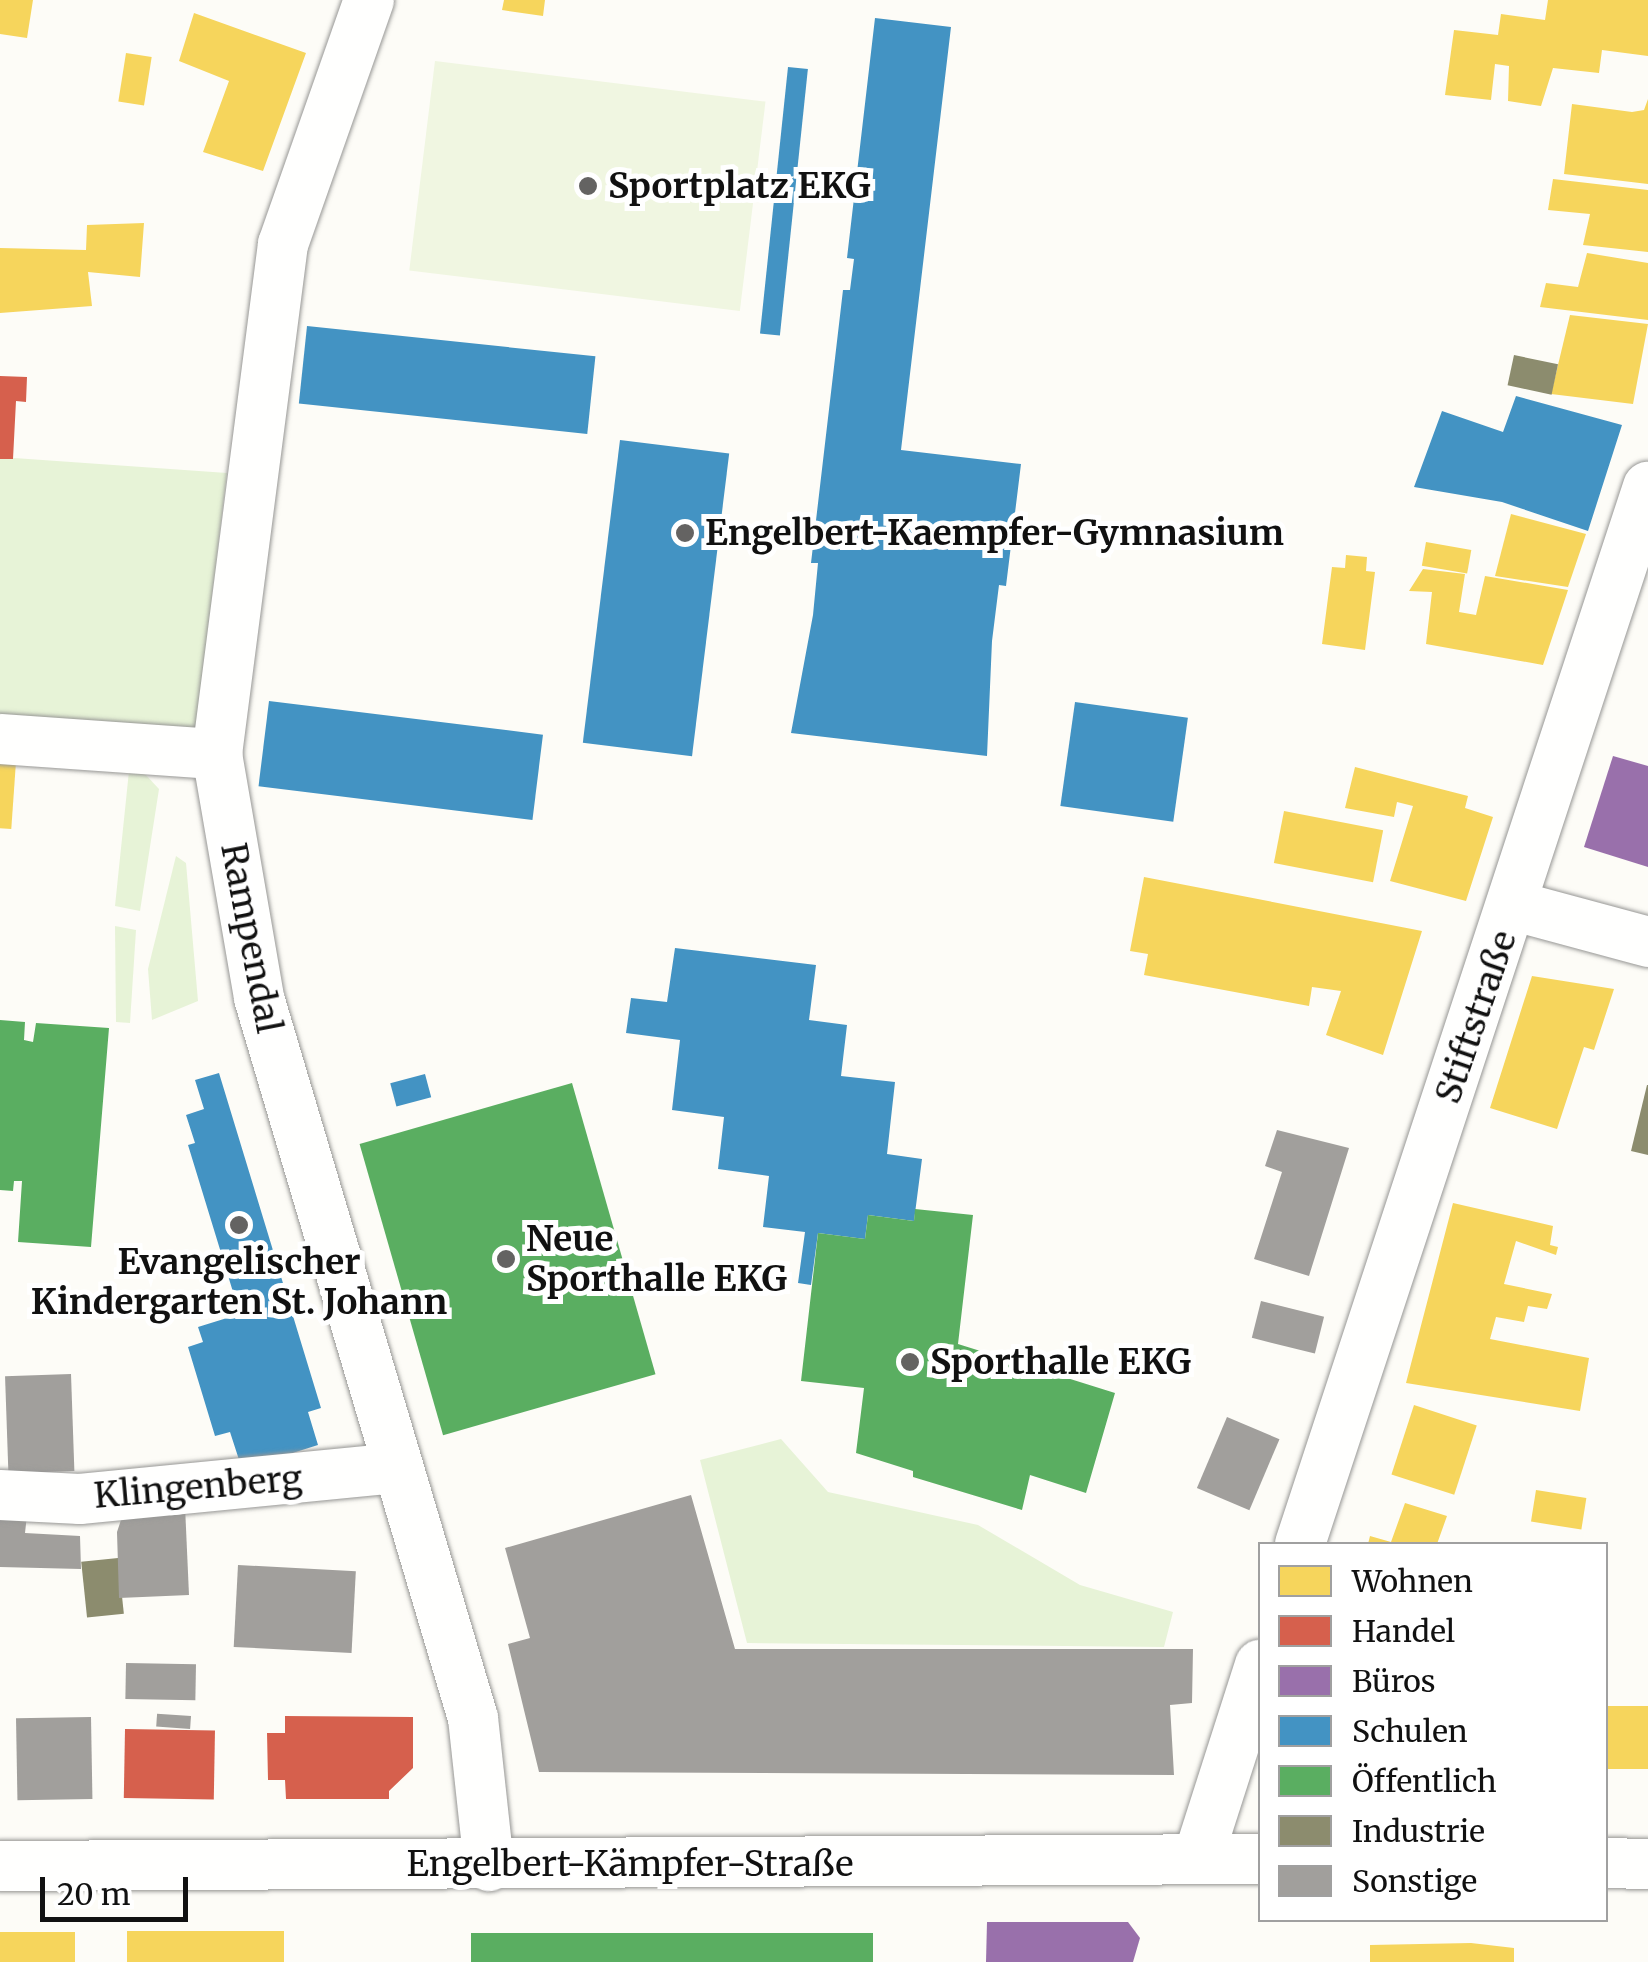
<!DOCTYPE html>
<meta charset="utf-8">
<style>
body{margin:0}
#map{position:relative;width:1648px;height:1962px;overflow:hidden;background:#fdfcf7;font-family:Merriweather,serif}
div>[style]{position:absolute}
.green>*{inset:0;background:#e7f3d7}
.pitch>*{inset:0;background:#f0f6e1;transform-origin:0 0}
.homes>*{inset:0;background:#f6d55c;transform-origin:0 0}
.shops>*{inset:0;background:#d6604d;transform-origin:0 0}
.offices>*{inset:0;background:#9970ab}
.schools>*{inset:0;background:#4393c3;transform-origin:0 0}
.public>*{inset:0;background:#5aae61;transform-origin:0 0}
.industry>*{inset:0;background:#8c8c6e;transform-origin:0 0}
.building>*{inset:0;background:#a19f9c;transform-origin:0 0}
.roads{filter:drop-shadow(0 0 2px #979795) drop-shadow(0 0 2px #979795)}
.minor>*{height:50px;margin:-25px;padding:0 25px;transform-origin:25px;border-radius:25px;background:#fffffe}
.dots>*{width:28px;height:28px;translate:-50% -50%;box-sizing:border-box;border:5px solid #fff;border-radius:50%}
span{translate:-50% -50%;white-space:nowrap;text-align:center;line-height:1.15;-webkit-text-stroke:10px #fff;paint-order:stroke}
.poi-label{font-size:35px;color:#111;font-weight:700}
.left{translate:0 -50%;text-align:left}
.street-label{font-size:35px;color:#111}
.legend{position:absolute;left:1258px;top:1542px;width:350px;height:380px;box-sizing:border-box;background:#fff;border:2px solid #a0a0a0;margin:0;padding:12px 18px;list-style:none;font-size:30px;color:#111}
.legend li{display:flex;align-items:center;gap:20px;height:50px}
.legend b{width:50px;border:2px solid #a0a0a0}
.scale{position:absolute;left:40px;top:1877px;width:148px;height:45px;box-sizing:border-box;border:5px solid #111;border-top:0;padding-left:12px;font-size:30px;line-height:35px;white-space:nowrap;color:#111;-webkit-text-stroke:8px #fff;paint-order:stroke}
</style>
<div id="map">
<div class="green">
<i style="clip-path:polygon(0 457px,227px 473px,194px 743px,0 729px)"></i>
<i style="clip-path:polygon(129px 771px,145px 774px,159px 789px,140px 911px,115px 906px)"></i>
<i style="clip-path:polygon(176px 856px,186px 863px,198px 1001px,152px 1020px,148px 969px)"></i>
<i style="clip-path:polygon(115px 926px,136px 930px,130px 1023px,116px 1022px)"></i>
<i style="clip-path:polygon(781px 1439px,828px 1492px,978px 1525px,1080px 1585px,1173px 1612px,1164px 1647px,747px 1643px,700px 1460px)"></i>
</div>
<div class="pitch">
<i style="left:435px;top:61px;width:333px;height:211px;rotate:7deg"></i>
</div>
<div class="homes">
<i style="clip-path:polygon(0 0,33px 0,27px 38px,0 34px)"></i>
<i style="clip-path:polygon(504px 0,545px 0,543px 16px,502px 10px)"></i>
<i style="clip-path:polygon(1548px 0,1648px 0,1648px 56px,1602px 50px,1599px 73px,1553px 68px,1541px 106px,1508px 101px,1509px 66px,1495px 64px,1491px 100px,1445px 95px,1454px 30px,1498px 35px,1501px 14px,1545px 20px)"></i>
<i style="clip-path:polygon(194px 13px,306px 53px,263px 171px,203px 152px,229px 81px,179px 61px)"></i>
<i style="left:126px;top:53px;width:26px;height:49px;rotate:9deg"></i>
<i style="clip-path:polygon(1648px 99px,1648px 184px,1564px 174px,1572px 104px,1632px 112px,1644px 110px)"></i>
<i style="clip-path:polygon(1553px 179px,1648px 190px,1648px 252px,1583px 245px,1590px 214px,1548px 210px)"></i>
<i style="clip-path:polygon(144px 223px,140px 277px,88px 272px,92px 306px,0 313px,0 248px,86px 250px,87px 225px)"></i>
<i style="clip-path:polygon(1587px 253px,1648px 263px,1648px 320px,1540px 307px,1546px 283px,1578px 287px)"></i>
<i style="clip-path:polygon(1570px 315px,1648px 324px,1633px 404px,1551px 394px)"></i>
<i style="clip-path:polygon(1511px 514px,1586px 534px,1568px 587px,1495px 576px)"></i>
<i style="left:1426px;top:542px;width:46px;height:24px;rotate:10deg"></i>
<i style="clip-path:polygon(1346px 555px,1367px 557px,1366px 571px,1375px 572px,1365px 650px,1322px 644px,1332px 567px,1345px 568px)"></i>
<i style="clip-path:polygon(1423px 569px,1465px 574px,1459px 612px,1476px 615px,1485px 576px,1568px 590px,1543px 665px,1426px 644px,1432px 592px,1409px 591px)"></i>
<i style="left:0;top:761px;width:16px;height:67px;rotate:4deg"></i>
<i style="clip-path:polygon(1355px 767px,1468px 796px,1465px 808px,1493px 817px,1466px 901px,1390px 881px,1413px 806px,1397px 802px,1394px 817px,1345px 808px)"></i>
<i style="left:1284px;top:811px;width:101px;height:53px;rotate:11deg"></i>
<i style="clip-path:polygon(1144px 877px,1422px 931px,1383px 1055px,1326px 1035px,1341px 991px,1312px 987px,1309px 1006px,1144px 975px,1148px 954px,1130px 951px)"></i>
<i style="clip-path:polygon(1532px 976px,1614px 989px,1594px 1050px,1584px 1047px,1557px 1129px,1490px 1108px)"></i>
<i style="clip-path:polygon(1453px 1203px,1553px 1226px,1550px 1245px,1558px 1247px,1556px 1255px,1516px 1241px,1504px 1284px,1552px 1294px,1547px 1309px,1528px 1306px,1524px 1322px,1496px 1317px,1490px 1339px,1589px 1358px,1580px 1411px,1406px 1383px)"></i>
<i style="left:1414px;top:1405px;width:66px;height:73px;rotate:18deg"></i>
<i style="left:1536px;top:1490px;width:51px;height:32px;rotate:9deg"></i>
<i style="clip-path:polygon(1405px 1503px,1447px 1516px,1437px 1544px,1368px 1544px,1370px 1536px,1391px 1542px)"></i>
<i style="left:1606px;top:1706px;width:42px;height:63px"></i>
<i style="left:127px;top:1931px;width:157px;height:31px"></i>
<i style="left:0;top:1932px;width:75px;height:30px"></i>
<i style="clip-path:polygon(1471px 1943px,1514px 1948px,1514px 1962px,1370px 1962px,1370px 1945px)"></i>
</div>
<div class="shops">
<i style="clip-path:polygon(0 376px,27px 377px,26px 402px,16px 401px,13px 459px,0 459px)"></i>
<i style="clip-path:polygon(285px 1716px,413px 1717px,413px 1768px,389px 1791px,389px 1799px,286px 1799px,285px 1780px,268px 1780px,267px 1733px,285px 1733px)"></i>
<i style="left:125px;top:1729px;width:90px;height:69px;rotate:1deg"></i>
</div>
<div class="offices">
<i style="clip-path:polygon(1613px 756px,1648px 766px,1648px 867px,1584px 847px)"></i>
<i style="clip-path:polygon(987px 1922px,1128px 1922px,1140px 1938px,1133px 1962px,986px 1962px)"></i>
</div>
<div class="schools">
<i style="clip-path:polygon(875px 18px,951px 27px,901px 450px,1021px 464px,1006px 586px,999px 585px,992px 641px,987px 756px,791px 733px,813px 615px,818px 563px,811px 563px,843px 290px,850px 290px,854px 259px,847px 258px)"></i>
<i style="left:788px;top:67px;width:20px;height:268px;rotate:6deg"></i>
<i style="left:307px;top:326px;width:290px;height:78px;rotate:6deg"></i>
<i style="clip-path:polygon(1516px 396px,1622px 425px,1588px 531px,1502px 502px,1414px 487px,1442px 411px,1503px 432px)"></i>
<i style="left:620px;top:440px;width:110px;height:305px;rotate:7deg"></i>
<i style="left:269px;top:701px;width:276px;height:86px;rotate:7deg"></i>
<i style="left:1075px;top:702px;width:114px;height:105px;rotate:8deg"></i>
<i style="clip-path:polygon(675px 948px,816px 965px,809px 1020px,847px 1025px,841px 1076px,895px 1082px,887px 1154px,922px 1159px,914px 1221px,868px 1215px,865px 1239px,818px 1233px,811px 1285px,798px 1283px,805px 1232px,763px 1227px,769px 1176px,718px 1169px,724px 1117px,672px 1110px,680px 1040px,626px 1033px,631px 998px,667px 1002px)"></i>
<i style="clip-path:polygon(219px 1073px,321px 1408px,308px 1412px,318px 1445px,242px 1469px,230px 1432px,215px 1436px,188px 1347px,203px 1342px,198px 1327px,227px 1318px,224px 1309px,237px 1305px,188px 1145px,195px 1143px,186px 1115px,204px 1109px,195px 1080px)"></i>
<i style="left:425px;top:1074px;width:24px;height:36px;rotate:75deg"></i>
</div>
<div class="public">
<i style="clip-path:polygon(0 1020px,25px 1022px,24px 1040px,33px 1042px,36px 1023px,109px 1028px,91px 1247px,18px 1242px,22px 1181px,14px 1181px,13px 1191px,0 1190px)"></i>
<i style="left:572px;top:1083px;width:303px;height:221px;rotate:74deg"></i>
<i style="clip-path:polygon(915px 1209px,973px 1215px,958px 1344px,1115px 1393px,1086px 1493px,1030px 1475px,1022px 1510px,913px 1477px,913px 1471px,856px 1453px,864px 1388px,801px 1381px,818px 1233px,865px 1239px,868px 1215px,914px 1221px)"></i>
<i style="left:471px;top:1933px;width:402px;height:29px"></i>
</div>
<div class="industry">
<i style="left:1514px;top:355px;width:45px;height:31px;rotate:12deg"></i>
<i style="clip-path:polygon(1647px 1085px,1648px 1085px,1648px 1155px,1631px 1151px)"></i>
<i style="left:118px;top:1558px;width:56px;height:37px;rotate:84deg"></i>
</div>
<div class="building">
<i style="clip-path:polygon(1277px 1130px,1349px 1148px,1309px 1276px,1254px 1259px,1282px 1172px,1265px 1166px)"></i>
<i style="left:1261px;top:1301px;width:65px;height:38px;rotate:14deg"></i>
<i style="left:71px;top:1374px;width:97px;height:66px;rotate:88deg"></i>
<i style="left:1227px;top:1417px;width:57px;height:77px;rotate:23deg"></i>
<i style="clip-path:polygon(691px 1495px,735px 1649px,1193px 1649px,1192px 1703px,1170px 1705px,1174px 1775px,539px 1772px,508px 1644px,530px 1638px,505px 1548px)"></i>
<i style="clip-path:polygon(185px 1506px,189px 1595px,119px 1598px,117px 1532px,125px 1508px)"></i>
<i style="clip-path:polygon(0 1514px,27px 1515px,25px 1533px,80px 1536px,81px 1569px,0 1567px)"></i>
<i style="left:238px;top:1565px;width:118px;height:82px;rotate:3deg"></i>
<i style="left:126px;top:1663px;width:70px;height:36px;rotate:1deg"></i>
<i style="left:191px;top:1716px;width:13px;height:34px;rotate:94deg"></i>
<i style="left:91px;top:1717px;width:82px;height:75px;rotate:89deg"></i>
</div>
<div class="roads">
<div class="minor">
<i style="left:369px;top:0;width:259px;rotate:109.4deg"></i>
<i style="left:283px;top:244px;width:514px;rotate:97.37deg"></i>
<i style="left:217px;top:754px;width:248px;rotate:80.2deg"></i>
<i style="left:259px;top:998px;width:751px;rotate:73.45deg"></i>
<i style="left:473px;top:1718px;width:149px;rotate:83.8deg"></i>
<i style="left:0;top:739px;width:218px;rotate:4deg"></i>
<i style="left:1515px;top:906px;width:138px;rotate:15.1deg"></i>
<i style="left:0;top:1495px;width:80px;rotate:2.9deg"></i>
<i style="left:80px;top:1499px;width:317px;rotate:-5.6deg"></i>
<i style="left:1300px;top:1544px;width:1113px;rotate:-71.78deg"></i>
<i style="left:1198px;top:1858px;width:203px;rotate:-72.2deg"></i>
<i style="left:1606px;top:1863px;width:42px;rotate:1.4deg"></i>
<i style="left:0;top:1866px;width:1260px;rotate:-0.32deg"></i>
</div>
</div>
<div class="dots">
<i style="left:588px;top:186px;background:#646362"></i>
<i style="left:685px;top:533px;background:#646362"></i>
<i style="left:239px;top:1225px;background:#646362"></i>
<i style="left:506px;top:1259px;background:#646362"></i>
<i style="left:910px;top:1362px;background:#646362"></i>
</div>
<div class="poi-label">
<span class="left" style="left:608px;top:186px">Sportplatz EKG</span>
<span class="left" style="left:705px;top:533px">Engelbert-Kaempfer-Gymnasium</span>
<span class="left" style="left:526px;top:1259px">Neue<br>Sporthalle EKG</span>
<span style="left:239px;top:1282px">Evangelischer<br>Kindergarten St. Johann</span>
<span class="left" style="left:930px;top:1362px">Sporthalle EKG</span>
</div>
<div class="street-label">
<span style="left:251px;top:938px;rotate:79deg">Rampendal</span>
<span style="left:1476px;top:1017px;rotate:-71deg">Stiftstraße</span>
<span style="left:198px;top:1487px;rotate:-5deg">Klingenberg</span>
<span style="left:630px;top:1864px">Engelbert-Kämpfer-Straße</span>
</div>
<ul class="legend">
<li><b style="height:28px;background:#f6d55c"></b>Wohnen</li>
<li><b style="height:28px;background:#d6604d"></b>Handel</li>
<li><b style="height:28px;background:#9970ab"></b>Büros</li>
<li><b style="height:28px;background:#4393c3"></b>Schulen</li>
<li><b style="height:28px;background:#5aae61"></b>Öffentlich</li>
<li><b style="height:28px;background:#8c8c6e"></b>Industrie</li>
<li><b style="height:28px;background:#a19f9c"></b>Sonstige</li>
</ul>
<div class="scale">20 m</div>
</div>
